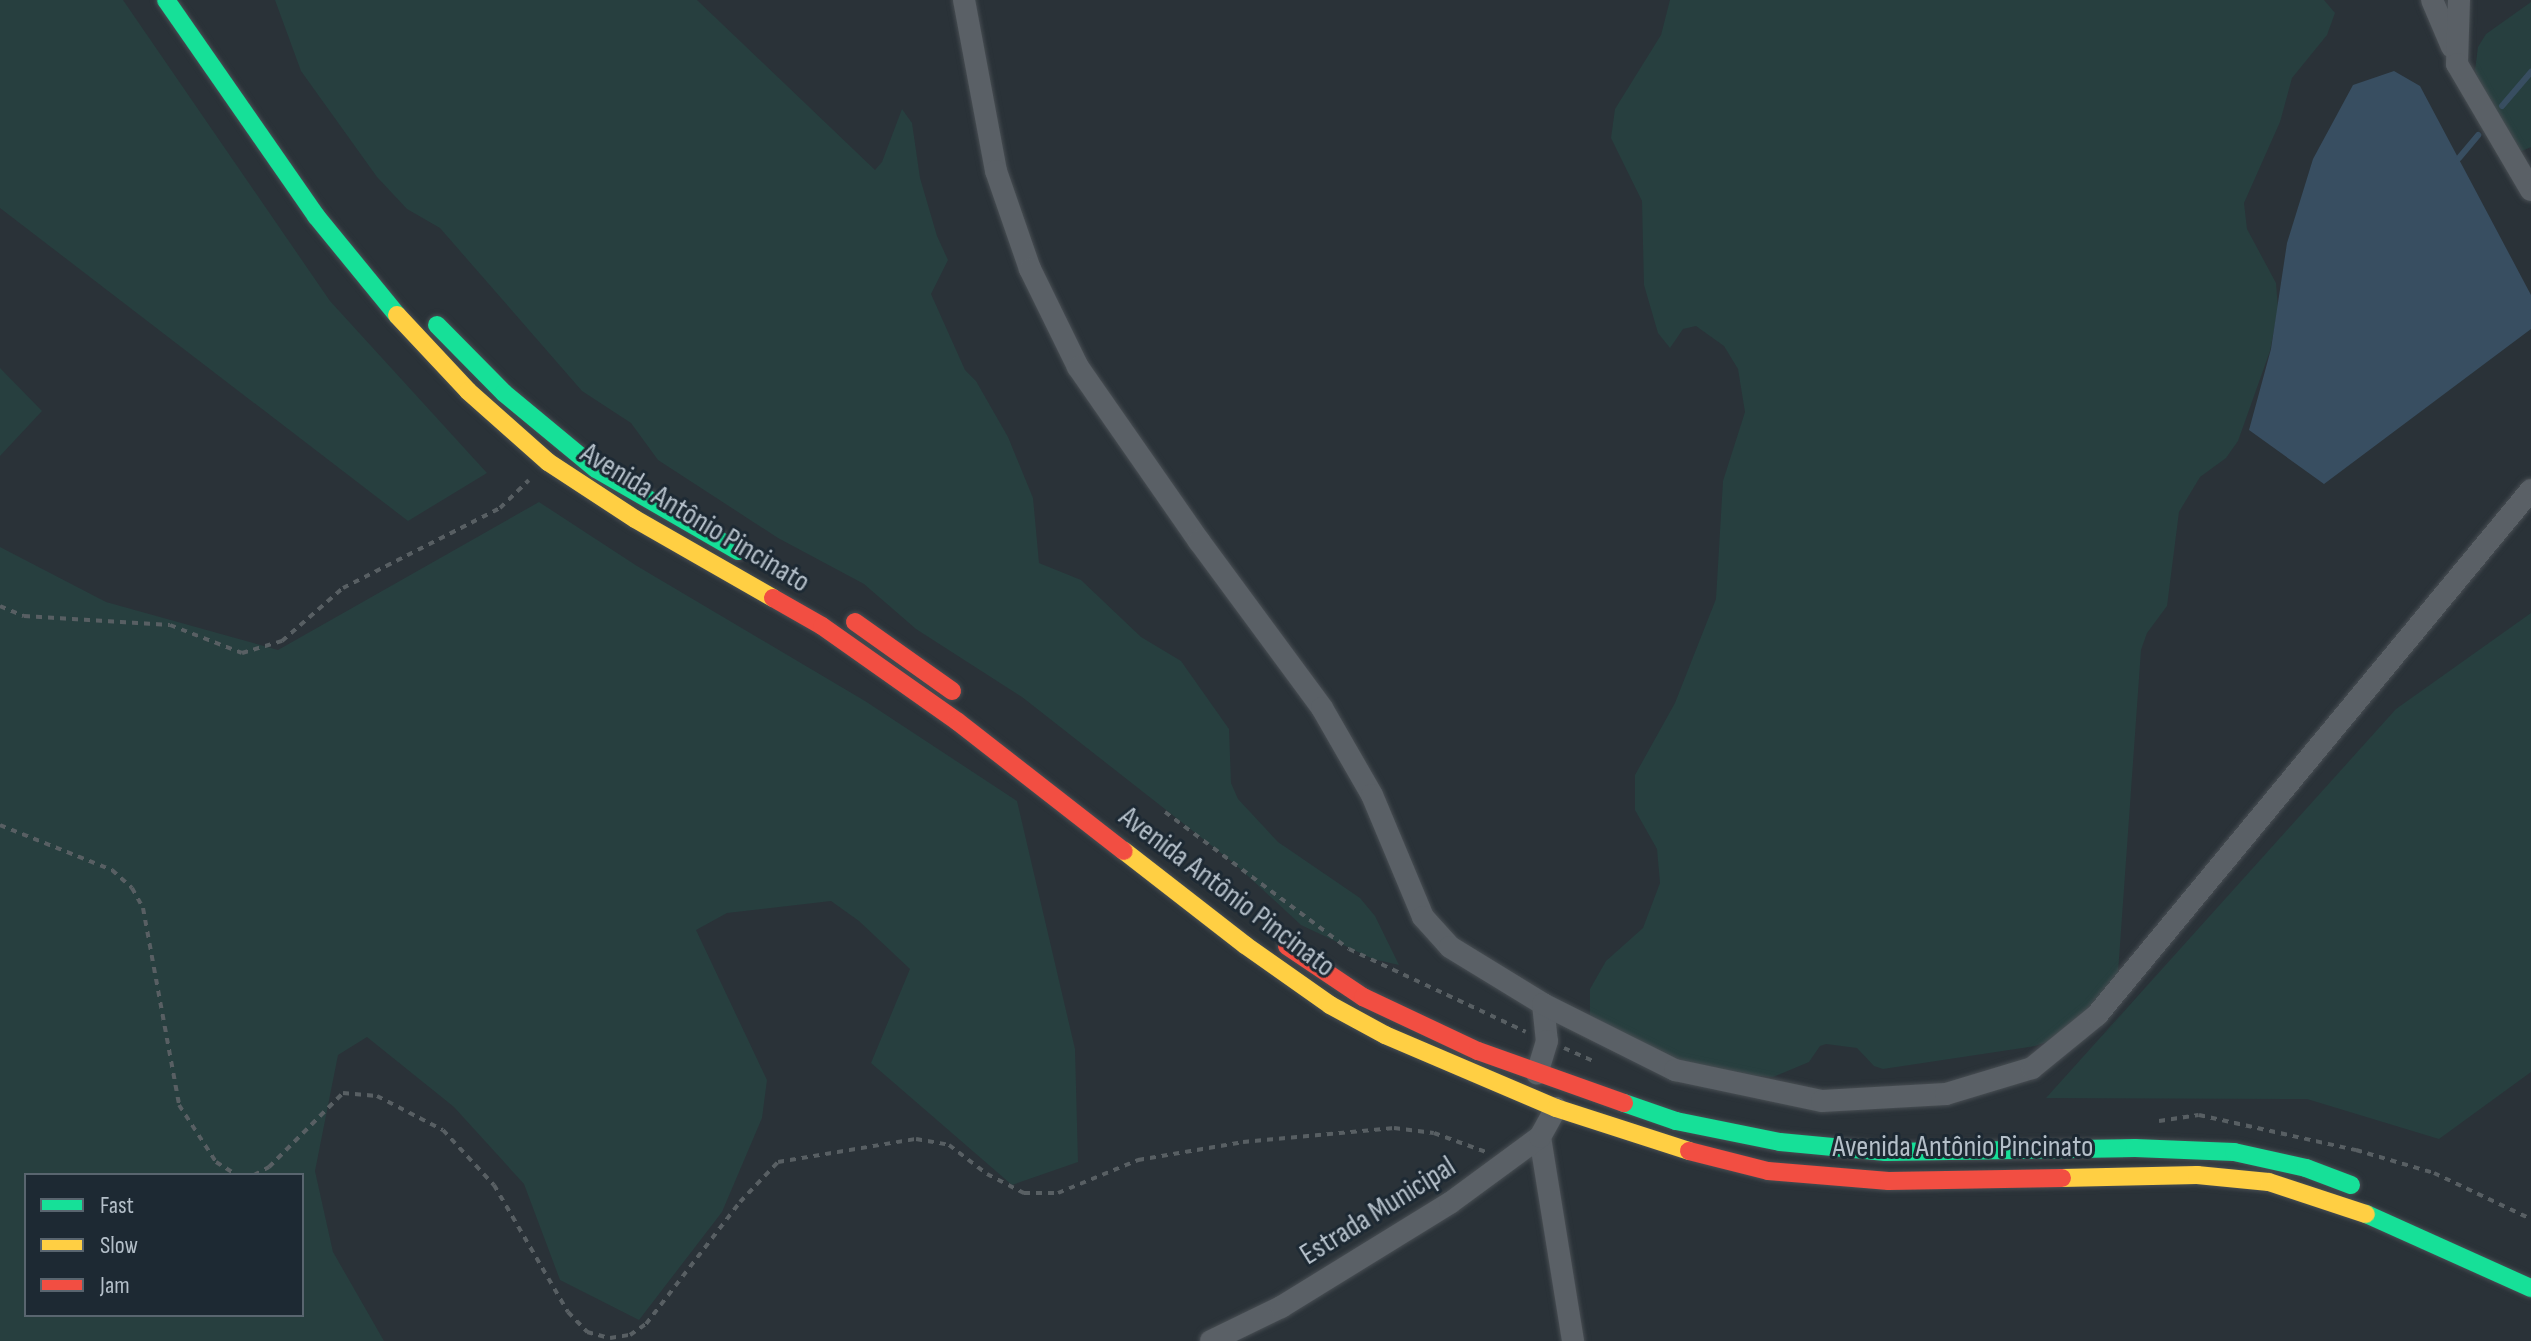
<!DOCTYPE html>
<meta charset="utf-8">
<style>
body{margin:0}
#map{position:relative;width:2531px;height:1341px;overflow:hidden;background:#2a3238;font-family:"Sofia Sans Condensed",sans-serif}
div>[style]{position:absolute}
.green>*{inset:0;background:#273f3f}
.water>*{inset:0;background:#384e61}
.stream>*{height:6px;margin:-3px;padding:0 3px;transform-origin:3px;border-radius:3px;background:#384e61}
.path>*{height:4px;margin-top:-2px;transform-origin:0;background:repeating-linear-gradient(90deg,#585f63 0 6px,transparent 0 12px)}
.roads{filter:drop-shadow(0 0 2px #484e53) drop-shadow(0 0 2px #484e53)}
.street>*{height:22px;margin:-11px;padding:0 11px;transform-origin:11px;border-radius:11px;background:#5a6066}
.fast>*{height:18px;margin:-9px;padding:0 9px;transform-origin:9px;border-radius:9px;background:#16e098}
.slow>*{height:18px;margin:-9px;padding:0 9px;transform-origin:9px;border-radius:9px;background:#ffcf43}
.jam>*{height:18px;margin:-9px;padding:0 9px;transform-origin:9px;border-radius:9px;background:#f24e42}
span{translate:-50% -50%;white-space:nowrap;text-align:center;line-height:1.15;-webkit-text-stroke:6px #1d2933;paint-order:stroke}
.street-label{font-size:30px;color:#b4bfc9}
.legend{position:absolute;left:24px;top:1173px;width:280px;height:144px;box-sizing:border-box;background:#1d2933;border:2px solid #59656f;margin:0;padding:10px 14px;list-style:none;font-size:24px;color:#b4bfc9}
.legend li{display:flex;align-items:center;gap:16px;height:40px}
.legend b{width:40px;border:2px solid #59656f}
</style>
<div id="map">
<div class="green">
<i style="clip-path:polygon(0 0,123px 0,330px 301px,487px 473px,408px 521px,0 208px)"></i>
<i style="clip-path:polygon(275px 0,697px 0,875px 170px,882px 162px,902px 109px,912px 123px,920px 178px,937px 236px,948px 260px,931px 294px,965px 370px,976px 381px,1008px 437px,1033px 498px,1039px 563px,1081px 580px,1141px 637px,1181px 661px,1229px 729px,1231px 783px,1238px 799px,1278px 842px,1360px 898px,1375px 916px,1399px 965px,1373px 959px,1301px 925px,1235px 864px,1022px 697px,916px 629px,864px 584px,778px 538px,658px 460px,631px 423px,582px 391px,440px 228px,407px 209px,377px 177px,301px 71px)"></i>
<i style="clip-path:polygon(1670px 0,2324px 0,2335px 13px,2327px 35px,2292px 78px,2280px 122px,2244px 203px,2247px 229px,2276px 283px,2278px 309px,2270px 351px,2238px 441px,2226px 458px,2200px 477px,2179px 512px,2167px 606px,2147px 633px,2141px 650px,2117px 987px,2080px 1031px,2035px 1046px,1883px 1069px,1874px 1066px,1857px 1048px,1826px 1044px,1820px 1046px,1809px 1062px,1773px 1077px,1706px 1072px,1638px 1053px,1590px 1019px,1590px 989px,1606px 961px,1643px 928px,1660px 883px,1657px 849px,1635px 810px,1635px 775px,1675px 703px,1716px 599px,1723px 481px,1745px 412px,1738px 369px,1724px 346px,1696px 326px,1683px 329px,1670px 348px,1658px 333px,1644px 285px,1642px 201px,1611px 138px,1615px 109px,1661px 35px)"></i>
<i style="clip-path:polygon(2531px 2px,2531px 147px,2515px 154px,2481px 97px,2475px 70px,2478px 47px,2486px 34px)"></i>
<i style="clip-path:polygon(0 368px,42px 411px,0 456px)"></i>
<i style="clip-path:polygon(evenodd,539px 502px,637px 566px,865px 701px,1017px 801px,1075px 1049px,1078px 1162px,1012px 1185px,871px 1063px,910px 969px,859px 921px,831px 901px,727px 913px,696px 930px,767px 1080px,762px 1118px,722px 1212px,639px 1320px,560px 1280px,524px 1184px,454px 1107px,367px 1037px,338px 1055px,315px 1171px,333px 1252px,384px 1341px,0 1341px,0 547px,106px 602px,278px 650px,539px 502px,26px 1175px,302px 1175px,302px 1315px,26px 1315px,26px 1175px)"></i>
<i style="clip-path:polygon(2531px 613px,2531px 1072px,2439px 1139px,2307px 1099px,2046px 1098px,2396px 709px)"></i>
</div>
<div class="water">
<i style="clip-path:polygon(2394px 71px,2420px 86px,2531px 295px,2531px 329px,2324px 484px,2249px 430px,2271px 349px,2287px 243px,2313px 159px,2353px 85px)"></i>
</div>
<div class="stream">
<i style="left:2502px;top:106px;width:45px;rotate:-49.5deg"></i>
<i style="left:2459px;top:158px;width:30px;rotate:-50deg"></i>
</div>
<div class="path">
<i style="left:0;top:606px;width:26px;rotate:23deg"></i>
<i style="left:24px;top:616px;width:146px;rotate:3.5deg"></i>
<i style="left:170px;top:625px;width:77px;rotate:21.3deg"></i>
<i style="left:242px;top:653px;width:42px;rotate:-16.7deg"></i>
<i style="left:282px;top:641px;width:81px;rotate:-41deg"></i>
<i style="left:343px;top:588px;width:176px;rotate:-27deg"></i>
<i style="left:500px;top:508px;width:40px;rotate:-44deg"></i>
<i style="left:1165px;top:812px;width:229px;rotate:36.7deg"></i>
<i style="left:1349px;top:949px;width:195px;rotate:25.1deg"></i>
<i style="left:0;top:825px;width:121px;rotate:21.9deg"></i>
<i style="left:112px;top:870px;width:27px;rotate:42deg"></i>
<i style="left:132px;top:888px;width:23px;rotate:61deg"></i>
<i style="left:143px;top:908px;width:200px;rotate:79.6deg"></i>
<i style="left:179px;top:1105px;width:68px;rotate:57deg"></i>
<i style="left:216px;top:1162px;width:25px;rotate:32deg"></i>
<i style="left:1564px;top:1048px;width:35px;rotate:24deg"></i>
<i style="left:2159px;top:1121px;width:40px;rotate:-8.5deg"></i>
<i style="left:2199px;top:1115px;width:161px;rotate:12.6deg"></i>
<i style="left:2356px;top:1150px;width:81px;rotate:16.4deg"></i>
<i style="left:2434px;top:1173px;width:107px;rotate:25.4deg"></i>
<i style="left:254px;top:1175px;width:17px;rotate:-28deg"></i>
<i style="left:269px;top:1167px;width:105px;rotate:-45deg"></i>
<i style="left:343px;top:1093px;width:34px;rotate:5deg"></i>
<i style="left:377px;top:1096px;width:74px;rotate:27.3deg"></i>
<i style="left:443px;top:1130px;width:75px;rotate:47.2deg"></i>
<i style="left:494px;top:1185px;width:147px;rotate:59.8deg"></i>
<i style="left:568px;top:1312px;width:28px;rotate:46deg"></i>
<i style="left:587px;top:1332px;width:24px;rotate:15deg"></i>
<i style="left:610px;top:1338px;width:20px;rotate:-9deg"></i>
<i style="left:630px;top:1335px;width:19px;rotate:-35deg"></i>
<i style="left:646px;top:1324px;width:154px;rotate:-52.4deg"></i>
<i style="left:740px;top:1202px;width:55px;rotate:-46.5deg"></i>
<i style="left:778px;top:1162px;width:140px;rotate:-9.5deg"></i>
<i style="left:916px;top:1139px;width:34px;rotate:10deg"></i>
<i style="left:949px;top:1145px;width:48px;rotate:37.3deg"></i>
<i style="left:987px;top:1174px;width:42px;rotate:27.2deg"></i>
<i style="left:1024px;top:1193px;width:34px"></i>
<i style="left:1058px;top:1193px;width:87px;rotate:-22.4deg"></i>
<i style="left:1138px;top:1160px;width:107px;rotate:-9.7deg"></i>
<i style="left:1243px;top:1142px;width:152px;rotate:-5.3deg"></i>
<i style="left:1394px;top:1128px;width:40px;rotate:7.1deg"></i>
<i style="left:1434px;top:1133px;width:55px;rotate:20.1deg"></i>
</div>
<div class="roads">
<div class="street">
<i style="left:964px;top:0;width:174px;rotate:79.4deg"></i>
<i style="left:996px;top:171px;width:104px;rotate:70.9deg"></i>
<i style="left:1030px;top:269px;width:109px;rotate:63.9deg"></i>
<i style="left:1078px;top:367px;width:212px;rotate:55.2deg"></i>
<i style="left:1199px;top:541px;width:207px;rotate:53.6deg"></i>
<i style="left:1322px;top:708px;width:100px;rotate:60.1deg"></i>
<i style="left:1372px;top:795px;width:132px;rotate:67.3deg"></i>
<i style="left:1423px;top:917px;width:40px;rotate:48deg"></i>
<i style="left:1450px;top:947px;width:109px;rotate:31.5deg"></i>
<i style="left:1543px;top:1004px;width:37px;rotate:84deg"></i>
<i style="left:1547px;top:1041px;width:34px;rotate:107deg"></i>
<i style="left:2432px;top:0;width:51px;rotate:66.9deg"></i>
<i style="left:2459px;top:0;width:64px;rotate:91.8deg"></i>
<i style="left:2457px;top:64px;width:146px;rotate:59.6deg"></i>
<i style="left:1543px;top:1004px;width:148px;rotate:26.6deg"></i>
<i style="left:1675px;top:1070px;width:150px;rotate:11.9deg"></i>
<i style="left:1822px;top:1101px;width:124px;rotate:-3.2deg"></i>
<i style="left:1946px;top:1094px;width:90px;rotate:-16.8deg"></i>
<i style="left:2032px;top:1068px;width:84px;rotate:-39.2deg"></i>
<i style="left:2097px;top:1015px;width:681px;rotate:-50.42deg"></i>
<i style="left:1540px;top:1137px;width:207px;rotate:80.8deg"></i>
<i style="left:1211px;top:1341px;width:78px;rotate:-25.9deg"></i>
<i style="left:1281px;top:1307px;width:198px;rotate:-31.6deg"></i>
<i style="left:1450px;top:1203px;width:112px;rotate:-36.3deg"></i>
<i style="left:1540px;top:1137px;width:33px;rotate:-61deg"></i>
</div>
<div class="fast">
<i style="left:166px;top:0;width:263px;rotate:55.2deg"></i>
<i style="left:316px;top:216px;width:128px;rotate:50.7deg"></i>
<i style="left:437px;top:325px;width:95px;rotate:45.4deg"></i>
<i style="left:504px;top:393px;width:119px;rotate:39.6deg"></i>
<i style="left:596px;top:469px;width:164px;rotate:30deg"></i>
<i style="left:1624px;top:1103px;width:55px;rotate:19.1deg"></i>
<i style="left:1676px;top:1121px;width:106px;rotate:11.4deg"></i>
<i style="left:1780px;top:1142px;width:106px;rotate:5.4deg"></i>
<i style="left:1886px;top:1152px;width:249px;rotate:-0.9deg"></i>
<i style="left:2135px;top:1148px;width:99px;rotate:2.3deg"></i>
<i style="left:2234px;top:1152px;width:74px;rotate:12.5deg"></i>
<i style="left:2306px;top:1168px;width:48px;rotate:20.7deg"></i>
<i style="left:2366px;top:1214px;width:181px;rotate:24.2deg"></i>
</div>
<div class="slow">
<i style="left:397px;top:315px;width:104px;rotate:46.9deg"></i>
<i style="left:468px;top:391px;width:107px;rotate:41.6deg"></i>
<i style="left:548px;top:462px;width:104px;rotate:33.2deg"></i>
<i style="left:635px;top:519px;width:159px;rotate:29.8deg"></i>
<i style="left:1124px;top:851px;width:153px;rotate:37.8deg"></i>
<i style="left:1245px;top:945px;width:104px;rotate:35.2deg"></i>
<i style="left:1330px;top:1005px;width:63px;rotate:28.6deg"></i>
<i style="left:1385px;top:1035px;width:186px;rotate:23.1deg"></i>
<i style="left:1556px;top:1108px;width:140px;rotate:17.9deg"></i>
<i style="left:2062px;top:1178px;width:135px;rotate:-1.3deg"></i>
<i style="left:2197px;top:1175px;width:72px;rotate:5.6deg"></i>
<i style="left:2269px;top:1182px;width:102px;rotate:18.3deg"></i>
</div>
<div class="jam">
<i style="left:773px;top:598px;width:56px;rotate:29.7deg"></i>
<i style="left:822px;top:626px;width:166px;rotate:35.2deg"></i>
<i style="left:958px;top:722px;width:210px;rotate:37.9deg"></i>
<i style="left:855px;top:622px;width:119px;rotate:35.4deg"></i>
<i style="left:1287px;top:946px;width:92px;rotate:33.9deg"></i>
<i style="left:1363px;top:997px;width:127px;rotate:25.2deg"></i>
<i style="left:1478px;top:1051px;width:155px;rotate:19.6deg"></i>
<i style="left:1689px;top:1151px;width:81px;rotate:14.2deg"></i>
<i style="left:1768px;top:1171px;width:121px;rotate:4.7deg"></i>
<i style="left:1889px;top:1181px;width:173px;rotate:-1deg"></i>
</div>
</div>
<div class="street-label">
<span style="left:695px;top:518px;rotate:31deg">Avenida Antônio Pincinato</span>
<span style="left:1227px;top:892px;rotate:37deg">Avenida Antônio Pincinato</span>
<span style="left:1963px;top:1147px">Avenida Antônio Pincinato</span>
<span style="left:1378px;top:1211px;rotate:-32deg">Estrada Municipal</span>
</div>
<ul class="legend">
<li><b style="height:10px;background:#16e098"></b>Fast</li>
<li><b style="height:10px;background:#ffcf43"></b>Slow</li>
<li><b style="height:10px;background:#f24e42"></b>Jam</li>
</ul>
</div>
